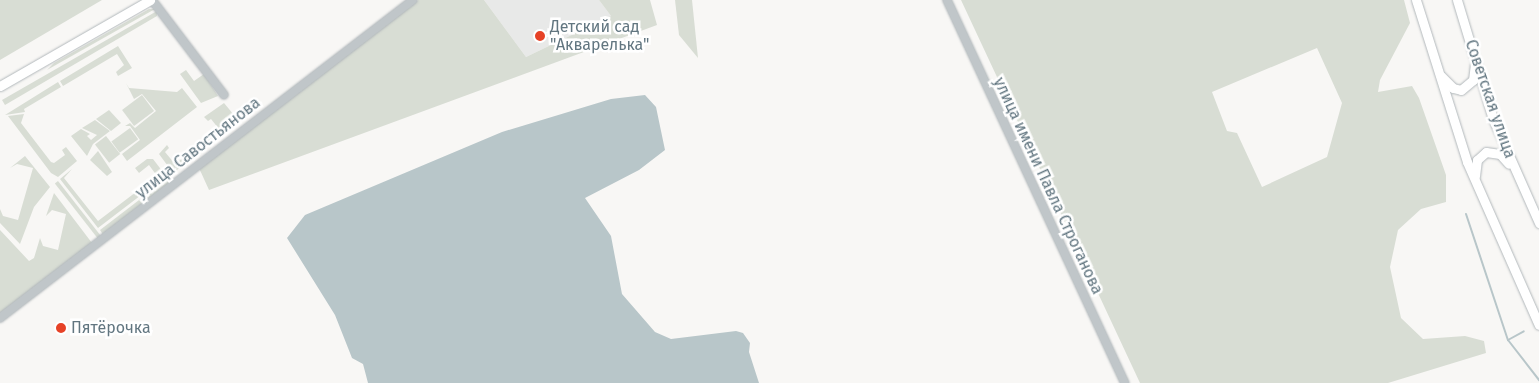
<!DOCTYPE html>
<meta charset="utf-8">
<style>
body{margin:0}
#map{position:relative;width:1539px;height:383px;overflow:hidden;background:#f8f7f5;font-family:"Fira Sans",sans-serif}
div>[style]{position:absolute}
.built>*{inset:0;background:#e8e9e8}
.green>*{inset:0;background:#d8ddd4;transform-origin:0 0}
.water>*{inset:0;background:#b8c6c9}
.stream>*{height:2px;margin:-1px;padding:0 1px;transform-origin:1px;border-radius:1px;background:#b8c6c9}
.roads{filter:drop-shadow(0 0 1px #b2b8bb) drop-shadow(0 0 1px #b2b8bb)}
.minor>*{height:8px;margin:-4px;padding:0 4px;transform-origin:4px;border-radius:4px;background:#c0c6c9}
.major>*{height:9px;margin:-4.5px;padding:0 4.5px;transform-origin:4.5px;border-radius:4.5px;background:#fff}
.dots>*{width:14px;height:14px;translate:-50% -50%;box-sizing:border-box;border:2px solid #fff;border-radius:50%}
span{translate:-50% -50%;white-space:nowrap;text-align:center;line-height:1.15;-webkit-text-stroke:5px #fff;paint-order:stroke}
.poi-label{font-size:16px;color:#627680}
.left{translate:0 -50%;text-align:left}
.street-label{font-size:16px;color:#627680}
</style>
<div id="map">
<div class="built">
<i style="clip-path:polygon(484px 0,599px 0,611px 16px,526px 57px)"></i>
</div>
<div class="green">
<i style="clip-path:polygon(0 0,102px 0,0 60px)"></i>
<i style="clip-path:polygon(418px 0,484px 0,526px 57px,611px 16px,599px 0,650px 0,657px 25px,209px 190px,199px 168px)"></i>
<i style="clip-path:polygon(675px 0,692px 0,698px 58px,679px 35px)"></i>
<i style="clip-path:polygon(evenodd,961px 0,1404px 0,1410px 23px,1380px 80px,1378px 92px,1412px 86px,1419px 98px,1446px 175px,1446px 202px,1421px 209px,1398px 230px,1390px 267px,1401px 318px,1423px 339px,1465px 336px,1484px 341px,1486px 353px,1388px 383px,1140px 383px,961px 0,1317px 48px,1342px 103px,1327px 157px,1262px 187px,1237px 133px,1227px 131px,1212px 92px,1317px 48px)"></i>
<i style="clip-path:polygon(149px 9px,155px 9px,47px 70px,54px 63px)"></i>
<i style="clip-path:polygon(157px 11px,157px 16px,5px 105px,2px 100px)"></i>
<i style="clip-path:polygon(118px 46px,132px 68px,118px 76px,116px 72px,124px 65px,117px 54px,63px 86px,60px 81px)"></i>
<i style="clip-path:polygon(186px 70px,194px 81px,204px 74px,218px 96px,201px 103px,180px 74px)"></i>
<i style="clip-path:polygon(58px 82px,61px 87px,24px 109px,25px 112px,5px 115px)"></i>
<i style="clip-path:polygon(126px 83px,129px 88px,177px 92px,182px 88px,197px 107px,127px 161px,122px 154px,140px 140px,130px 126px,125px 126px,130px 123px,135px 128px,156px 111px,142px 94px,134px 99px)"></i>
<i style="left:142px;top:95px;width:20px;height:25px;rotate:53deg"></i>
<i style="clip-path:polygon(224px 103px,239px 121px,223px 134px,211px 119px,208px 121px,204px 117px)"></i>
<i style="clip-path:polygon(109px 110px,121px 123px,111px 131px,96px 119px)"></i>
<i style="clip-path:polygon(24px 114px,21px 123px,51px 162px,54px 163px,65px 155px,62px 150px,66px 147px,77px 161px,58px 177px,51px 173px,8px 116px)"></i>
<i style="clip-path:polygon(95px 120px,110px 131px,93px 144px,87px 156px,71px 136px,81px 129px,90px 134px,87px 136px,91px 140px,97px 135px,82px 128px)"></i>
<i style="left:130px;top:128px;width:14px;height:23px;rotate:54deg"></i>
<i style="left:106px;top:136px;width:23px;height:14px;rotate:52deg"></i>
<i style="clip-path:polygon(211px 137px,214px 141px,173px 173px,159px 154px,167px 145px,169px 148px,165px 152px,175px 164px)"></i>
<i style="clip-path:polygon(98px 151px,112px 172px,107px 176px,90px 160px)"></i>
<i style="clip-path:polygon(25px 156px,50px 187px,34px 207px,20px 244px,0 223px,0 209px,3px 216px,18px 220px,33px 168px,17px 164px,10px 168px)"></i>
<i style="clip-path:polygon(147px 159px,153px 159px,166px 176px,98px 228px,60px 179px,72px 169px,64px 178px,98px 221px,157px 176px,149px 165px,139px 173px,135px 168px)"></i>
<i style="clip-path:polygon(169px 177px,169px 184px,104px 236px,100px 230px)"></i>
<i style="left:58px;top:181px;width:71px;height:4px;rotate:52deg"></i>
<i style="clip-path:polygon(54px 193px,92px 243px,0 314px,0 230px,29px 261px,34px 258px,40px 238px,43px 246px,58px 250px,66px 214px,52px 210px,46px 216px)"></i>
</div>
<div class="water">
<i style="clip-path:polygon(645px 95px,656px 107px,665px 150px,639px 170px,585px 198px,611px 236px,622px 294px,655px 332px,671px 339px,736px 331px,743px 333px,750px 343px,749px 352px,759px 383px,368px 383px,363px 364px,352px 358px,335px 315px,287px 238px,305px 215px,502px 132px,611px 99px)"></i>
</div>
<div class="stream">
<i style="left:1466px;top:214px;width:133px;rotate:71.6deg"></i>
<i style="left:1508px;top:340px;width:18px;rotate:-29deg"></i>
<i style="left:1508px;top:340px;width:51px;rotate:52.2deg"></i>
</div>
<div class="roads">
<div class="minor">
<i style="left:152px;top:0;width:119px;rotate:52.8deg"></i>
<i style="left:947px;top:0;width:422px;rotate:65.1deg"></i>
<i style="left:0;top:318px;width:521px;rotate:-37.6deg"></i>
</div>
<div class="major">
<i style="left:1416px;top:0;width:170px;rotate:72.5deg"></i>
<i style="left:1467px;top:162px;width:178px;rotate:66.2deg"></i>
<i style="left:1457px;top:0;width:124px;rotate:73.2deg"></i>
<i style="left:1493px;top:119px;width:114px;rotate:66.1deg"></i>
<i style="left:1441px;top:76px;width:17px;rotate:45deg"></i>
<i style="left:1453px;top:88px;width:8px;rotate:14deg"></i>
<i style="left:1461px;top:90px;width:16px;rotate:-40deg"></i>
<i style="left:1473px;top:80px;width:16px;rotate:-83deg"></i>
<i style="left:0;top:86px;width:173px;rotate:-29.8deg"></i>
<i style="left:1475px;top:176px;width:16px;rotate:-83deg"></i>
<i style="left:1477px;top:160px;width:12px;rotate:-42deg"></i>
<i style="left:1486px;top:152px;width:14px;rotate:8deg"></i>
<i style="left:1500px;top:154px;width:13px;rotate:48deg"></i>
</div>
</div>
<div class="dots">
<i style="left:540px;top:36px;background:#e64226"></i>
<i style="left:61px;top:328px;background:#e64226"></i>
</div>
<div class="poi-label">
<span class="left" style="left:550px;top:36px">Детский сад<br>"Акварелька"</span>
<span class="left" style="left:71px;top:328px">Пятёрочка</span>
</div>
<div class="street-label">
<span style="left:1490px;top:99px;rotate:71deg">Советская улица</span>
<span style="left:198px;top:148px;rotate:-38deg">улица Савостьянова</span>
<span style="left:1048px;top:186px;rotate:65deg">улица имени Павла Строганова</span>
</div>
</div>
